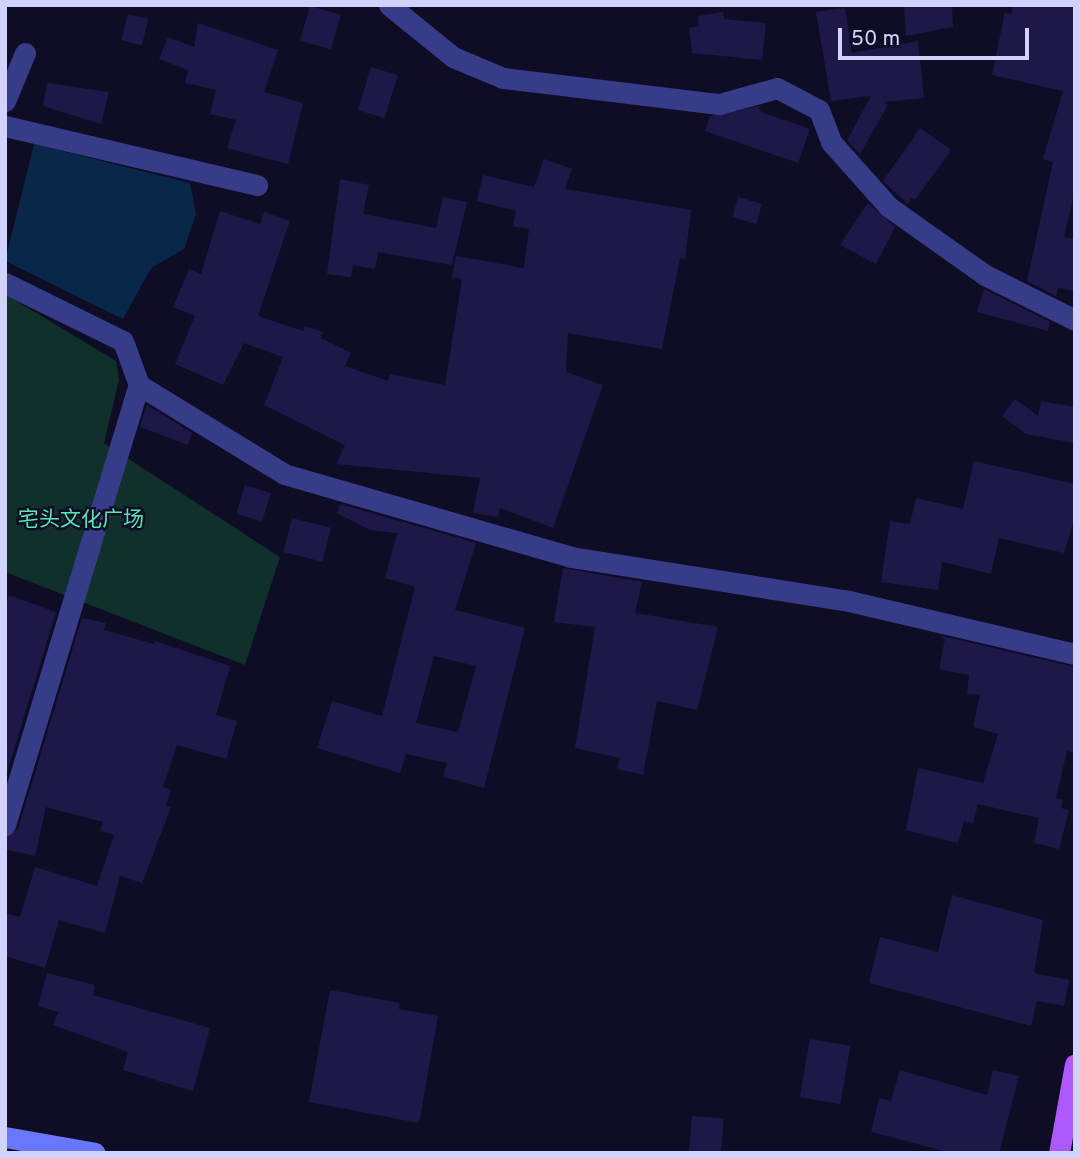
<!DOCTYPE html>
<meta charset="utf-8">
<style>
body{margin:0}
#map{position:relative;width:1080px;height:1158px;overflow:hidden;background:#0f0d26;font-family:Overpass,"Noto Sans SC",sans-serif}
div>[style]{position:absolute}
.green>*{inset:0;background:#10302b}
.water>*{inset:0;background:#092849}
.building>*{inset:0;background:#1d1848;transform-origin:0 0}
.street>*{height:21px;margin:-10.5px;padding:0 10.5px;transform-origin:10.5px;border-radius:10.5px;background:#363c87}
.secondary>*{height:21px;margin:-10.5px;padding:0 10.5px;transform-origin:10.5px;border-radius:10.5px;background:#6977ff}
.primary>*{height:21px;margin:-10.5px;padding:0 10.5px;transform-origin:10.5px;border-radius:10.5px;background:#ae59ff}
span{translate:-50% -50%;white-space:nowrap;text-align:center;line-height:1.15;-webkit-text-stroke:5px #0f0d26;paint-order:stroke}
.park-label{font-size:21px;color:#57e6b2}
.frame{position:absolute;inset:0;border:7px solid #d2d2ff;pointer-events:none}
.scale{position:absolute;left:838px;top:28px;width:191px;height:32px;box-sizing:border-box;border:4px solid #d2d2ff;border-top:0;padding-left:9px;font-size:21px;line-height:24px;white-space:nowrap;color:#d2d2ff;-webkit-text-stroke:5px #0f0d26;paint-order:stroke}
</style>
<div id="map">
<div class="green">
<i style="clip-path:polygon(5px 294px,116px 361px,119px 380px,104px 443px,280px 557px,245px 665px,5px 572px)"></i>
</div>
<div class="water">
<i style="clip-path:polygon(34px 144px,190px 183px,196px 214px,184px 249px,151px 268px,123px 319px,5px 261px)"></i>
</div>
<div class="building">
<i style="clip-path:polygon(904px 5px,952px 5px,953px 27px,906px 36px)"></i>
<i style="clip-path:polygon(1013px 5px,1075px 5px,1075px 190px,1064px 237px,1075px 239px,1075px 291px,1058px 288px,1056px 296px,1027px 281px,1053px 162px,1043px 159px,1063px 91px,992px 75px,1005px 12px,1011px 14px)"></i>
<i style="left:310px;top:6px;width:32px;height:36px;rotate:16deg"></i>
<i style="clip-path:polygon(845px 8px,852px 53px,918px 41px,924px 98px,884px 102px,888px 105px,860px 154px,847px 140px,871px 96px,831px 101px,816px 12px)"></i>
<i style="clip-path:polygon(723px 12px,724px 19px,766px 23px,762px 60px,692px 53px,689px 28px,699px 26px,698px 16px)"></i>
<i style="left:128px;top:14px;width:21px;height:27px;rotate:14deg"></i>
<i style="clip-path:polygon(198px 23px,278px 50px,264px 92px,303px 103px,288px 164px,227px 148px,236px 120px,210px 114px,216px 90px,185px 83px,188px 70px,159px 59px,168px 37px,194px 47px)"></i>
<i style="left:371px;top:67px;width:28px;height:45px;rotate:17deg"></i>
<i style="clip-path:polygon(47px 83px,109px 92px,101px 124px,43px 106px)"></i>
<i style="clip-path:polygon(759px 106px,761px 112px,810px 129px,798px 163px,705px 131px,710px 116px)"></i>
<i style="clip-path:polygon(920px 128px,951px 150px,915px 200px,911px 198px,908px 204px,883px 181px)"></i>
<i style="clip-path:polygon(544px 159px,572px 169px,565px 189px,691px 210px,685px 259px,680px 258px,662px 349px,568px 333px,566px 372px,603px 385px,553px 528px,500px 508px,498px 517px,473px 513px,480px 478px,336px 464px,345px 445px,264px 405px,283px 357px,244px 343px,223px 385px,175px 364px,195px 316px,173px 307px,189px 269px,201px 274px,220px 211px,260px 224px,264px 212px,290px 221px,258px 316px,303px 331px,305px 326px,323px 332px,321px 338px,351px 353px,345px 366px,388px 381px,390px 374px,445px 385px,462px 279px,452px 277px,456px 256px,524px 268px,529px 229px,513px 226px,516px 211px,477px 201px,483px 175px,534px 187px)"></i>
<i style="clip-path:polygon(340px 179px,369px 185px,363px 214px,436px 228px,443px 197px,467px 202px,452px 265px,378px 252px,375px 269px,353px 265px,351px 277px,327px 274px)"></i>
<i style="left:738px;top:197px;width:25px;height:21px;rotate:16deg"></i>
<i style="clip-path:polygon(868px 203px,895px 227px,876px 264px,840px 245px)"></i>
<i style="clip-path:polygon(984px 289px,1050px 322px,1048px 331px,977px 312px)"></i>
<i style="clip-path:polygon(1015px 399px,1038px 416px,1041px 401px,1075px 407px,1075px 443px,1026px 434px,1002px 416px)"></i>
<i style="clip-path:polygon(147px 405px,192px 433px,188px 445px,140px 427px)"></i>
<i style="clip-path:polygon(974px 461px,1075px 484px,1075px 517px,1064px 553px,999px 538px,991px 574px,942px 562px,938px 590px,881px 582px,890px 521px,910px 524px,916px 498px,963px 509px)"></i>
<i style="left:245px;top:485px;width:27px;height:30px;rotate:17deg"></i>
<i style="clip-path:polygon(evenodd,340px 504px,476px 543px,455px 610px,525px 628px,484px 788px,443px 777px,447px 763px,406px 754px,400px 773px,317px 748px,332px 701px,382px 716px,415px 587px,385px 578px,397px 533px,370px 530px,337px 513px,340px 504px,434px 656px,476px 666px,458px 732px,416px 723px,434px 656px)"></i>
<i style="left:292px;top:518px;width:40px;height:35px;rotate:14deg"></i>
<i style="clip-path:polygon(563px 568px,642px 582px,635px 613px,718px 627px,697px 710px,657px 701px,643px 775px,617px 769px,620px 758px,575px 748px,595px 627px,554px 622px)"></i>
<i style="clip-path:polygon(9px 595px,56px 612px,5px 779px,5px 608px)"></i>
<i style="clip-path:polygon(82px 618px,106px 623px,104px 630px,154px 644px,155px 641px,230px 666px,216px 715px,237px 721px,226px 759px,177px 745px,163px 787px,171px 790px,166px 806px,171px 807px,142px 883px,120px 876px,105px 933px,59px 920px,45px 968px,5px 956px,5px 913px,20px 917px,35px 867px,97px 886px,114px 835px,100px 831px,103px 822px,46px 807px,35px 856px,5px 849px,5px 838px,18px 829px)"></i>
<i style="clip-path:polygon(938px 635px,1075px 667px,1075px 753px,1067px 751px,1056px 798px,1063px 800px,1061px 808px,1069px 810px,1059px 849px,1034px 843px,1039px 818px,978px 804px,973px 823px,964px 821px,958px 843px,906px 830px,918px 768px,983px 783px,998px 734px,973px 727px,980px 695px,967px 694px,969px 675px,939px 669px,945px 639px)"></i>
<i style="clip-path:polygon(952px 895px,1043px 920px,1034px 973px,1069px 980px,1064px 1006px,1037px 1001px,1031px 1026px,869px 983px,880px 937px,938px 952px)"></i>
<i style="clip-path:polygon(47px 973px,95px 985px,93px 995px,210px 1028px,193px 1091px,123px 1070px,128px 1052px,53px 1025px,58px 1012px,38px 1006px)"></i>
<i style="clip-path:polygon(330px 990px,400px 1003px,399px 1009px,438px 1016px,419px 1123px,309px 1102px)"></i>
<i style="left:810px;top:1039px;width:41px;height:59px;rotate:10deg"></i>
<i style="clip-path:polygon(900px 1070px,987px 1095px,993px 1070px,1019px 1076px,999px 1153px,952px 1153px,871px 1132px,879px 1098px,891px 1101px)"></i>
<i style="left:692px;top:1116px;width:32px;height:37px;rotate:5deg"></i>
</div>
<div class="street">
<i style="left:389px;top:5px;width:82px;rotate:39.1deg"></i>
<i style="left:453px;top:57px;width:54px;rotate:22.8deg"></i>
<i style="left:503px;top:78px;width:218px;rotate:6.9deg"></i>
<i style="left:719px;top:104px;width:60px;rotate:-15.4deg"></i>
<i style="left:777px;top:88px;width:47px;rotate:27.6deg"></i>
<i style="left:819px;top:110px;width:34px;rotate:69deg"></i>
<i style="left:831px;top:142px;width:87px;rotate:48.3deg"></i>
<i style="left:889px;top:207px;width:118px;rotate:35.3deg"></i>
<i style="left:985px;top:275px;width:101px;rotate:26.6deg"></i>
<i style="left:5px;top:101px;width:52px;rotate:-67.4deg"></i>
<i style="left:5px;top:126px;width:259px;rotate:13.2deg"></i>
<i style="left:5px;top:283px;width:131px;rotate:26.2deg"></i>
<i style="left:123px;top:341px;width:47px;rotate:70deg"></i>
<i style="left:139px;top:385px;width:170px;rotate:31.5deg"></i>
<i style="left:284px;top:474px;width:299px;rotate:16.1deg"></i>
<i style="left:571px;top:557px;width:281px;rotate:9deg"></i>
<i style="left:849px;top:601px;width:232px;rotate:13.2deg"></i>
<i style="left:5px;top:825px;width:460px;rotate:-73.1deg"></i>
</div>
<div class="secondary">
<i style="left:5px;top:1137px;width:91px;rotate:10.1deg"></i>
</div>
<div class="primary">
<i style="left:1059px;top:1153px;width:90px;rotate:-79.8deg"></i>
</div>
<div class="park-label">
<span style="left:81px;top:521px">宅头文化广场</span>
</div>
<div class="frame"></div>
<div class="scale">50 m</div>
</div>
